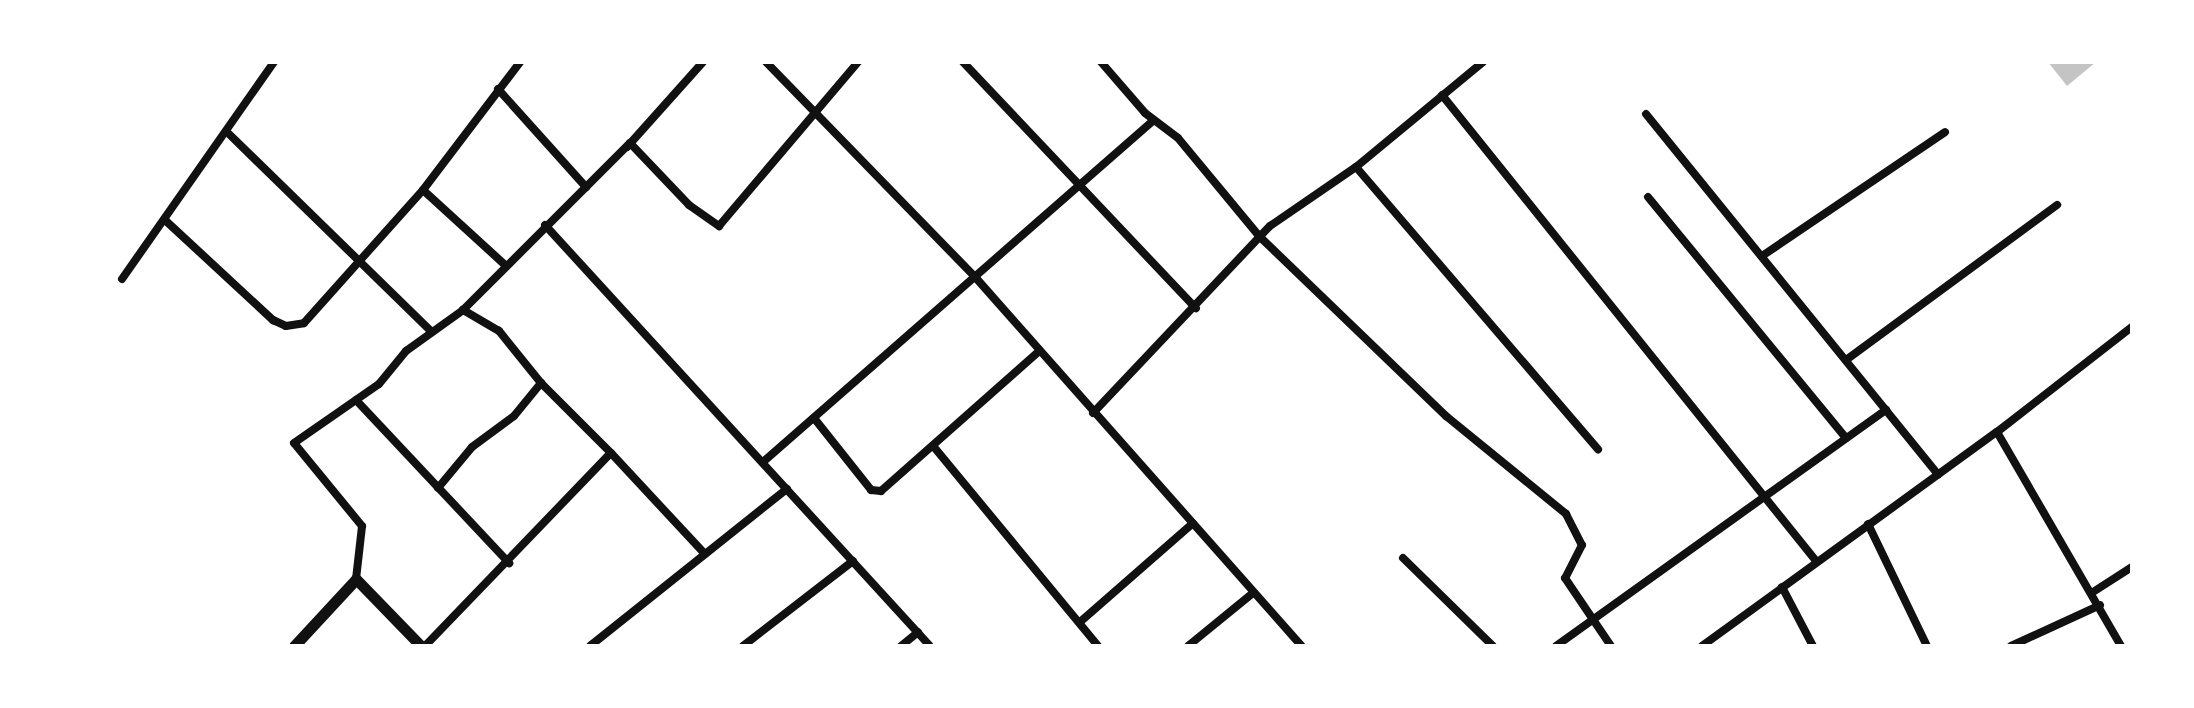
<!DOCTYPE html>
<style>
body{margin:0}
#map{position:relative;width:2194px;height:708px;overflow:hidden;background:#fff;font-family:Lora,serif}
div>[style]{position:absolute}
.building>*{inset:0;background:#c4c4c4}
.minor>*{height:8px;margin:-4px;padding:0 4px;transform-origin:4px;border-radius:4px;background:#111}
.tertiary>*{height:11px;margin:-5.5px;padding:0 5.5px;transform-origin:5.5px;border-radius:5.5px;background:#111}
span{translate:-50% -50%;white-space:nowrap;text-align:center;line-height:1.15;-webkit-text-stroke:8px #fff;paint-order:stroke}
.frame{position:absolute;inset:0;border:64px solid #fff;pointer-events:none}
</style>
<div id="map">
<div class="building">
<i style="clip-path:polygon(2048px 62px,2096px 62px,2067px 86px)"></i>
</div>
<div class="minor">
<i style="left:766px;top:62px;width:301px;rotate:45.8deg"></i>
<i style="left:976px;top:278px;width:492px;rotate:48.5deg"></i>
<i style="left:963px;top:62px;width:339px;rotate:46.6deg"></i>
<i style="left:1101px;top:62px;width:67px;rotate:49.2deg"></i>
<i style="left:1145px;top:113px;width:41px;rotate:37.1deg"></i>
<i style="left:1178px;top:138px;width:127px;rotate:50.4deg"></i>
<i style="left:1259px;top:236px;width:260px;rotate:43.9deg"></i>
<i style="left:1446px;top:416px;width:155px;rotate:39.2deg"></i>
<i style="left:1566px;top:514px;width:35px;rotate:63deg"></i>
<i style="left:1582px;top:545px;width:37px;rotate:117deg"></i>
<i style="left:1565px;top:578px;width:82px;rotate:55.9deg"></i>
<i style="left:498px;top:89px;width:132px;rotate:48.1deg"></i>
<i style="left:1442px;top:95px;width:598px;rotate:51.25deg"></i>
<i style="left:1646px;top:114px;width:464px;rotate:51deg"></i>
<i style="left:228px;top:133px;width:285px;rotate:44.3deg"></i>
<i style="left:627px;top:147px;width:114px;rotate:-48.2deg"></i>
<i style="left:1356px;top:167px;width:372px;rotate:49.4deg"></i>
<i style="left:423px;top:190px;width:110px;rotate:42.4deg"></i>
<i style="left:1648px;top:197px;width:312px;rotate:50.6deg"></i>
<i style="left:166px;top:221px;width:146px;rotate:42.8deg"></i>
<i style="left:273px;top:320px;width:14px;rotate:25deg"></i>
<i style="left:286px;top:326px;width:18px;rotate:-9deg"></i>
<i style="left:304px;top:323px;width:178px;rotate:-48.2deg"></i>
<i style="left:423px;top:190px;width:161px;rotate:-52.8deg"></i>
<i style="left:545px;top:225px;width:570px;rotate:47.56deg"></i>
<i style="left:1762px;top:256px;width:221px;rotate:-34.1deg"></i>
<i style="left:122px;top:279px;width:265px;rotate:-55deg"></i>
<i style="left:1846px;top:360px;width:262px;rotate:-36.3deg"></i>
<i style="left:356px;top:400px;width:224px;rotate:46.8deg"></i>
<i style="left:1093px;top:413px;width:257px;rotate:-46.6deg"></i>
<i style="left:1270px;top:226px;width:104px;rotate:-34.5deg"></i>
<i style="left:1356px;top:167px;width:165px;rotate:-39.6deg"></i>
<i style="left:814px;top:418px;width:92px;rotate:51.6deg"></i>
<i style="left:871px;top:490px;width:10px;rotate:6deg"></i>
<i style="left:881px;top:491px;width:211px;rotate:-41.5deg"></i>
<i style="left:1997px;top:432px;width:247px;rotate:59.9deg"></i>
<i style="left:934px;top:447px;width:258px;rotate:50.5deg"></i>
<i style="left:611px;top:453px;width:138px;rotate:47.1deg"></i>
<i style="left:763px;top:462px;width:519px;rotate:-41.18deg"></i>
<i style="left:438px;top:488px;width:53px;rotate:-50.3deg"></i>
<i style="left:472px;top:447px;width:52px;rotate:-36.4deg"></i>
<i style="left:514px;top:416px;width:43px;rotate:-50.7deg"></i>
<i style="left:1868px;top:524px;width:136px;rotate:64.2deg"></i>
<i style="left:1403px;top:558px;width:126px;rotate:44.4deg"></i>
<i style="left:356px;top:579px;width:53px;rotate:-83.5deg"></i>
<i style="left:362px;top:526px;width:107px;rotate:-129.3deg"></i>
<i style="left:294px;top:443px;width:103px;rotate:-34.8deg"></i>
<i style="left:379px;top:384px;width:43px;rotate:-50.7deg"></i>
<i style="left:406px;top:351px;width:70px;rotate:-35.7deg"></i>
<i style="left:463px;top:310px;width:236px;rotate:-45deg"></i>
<i style="left:630px;top:143px;width:86px;rotate:46.4deg"></i>
<i style="left:689px;top:205px;width:37px;rotate:35deg"></i>
<i style="left:719px;top:226px;width:215px;rotate:-49.7deg"></i>
<i style="left:1782px;top:587px;width:67px;rotate:62.3deg"></i>
<i style="left:2093px;top:592px;width:46px;rotate:-32.7deg"></i>
<i style="left:1080px;top:622px;width:150px;rotate:-41.2deg"></i>
<i style="left:425px;top:646px;width:268px;rotate:-46.1deg"></i>
<i style="left:611px;top:453px;width:99px;rotate:-135deg"></i>
<i style="left:541px;top:383px;width:67px;rotate:-128.9deg"></i>
<i style="left:499px;top:331px;width:42px;rotate:-149.7deg"></i>
<i style="left:590px;top:646px;width:252px;rotate:-38.6deg"></i>
<i style="left:743px;top:646px;width:139px;rotate:-37.7deg"></i>
<i style="left:901px;top:646px;width:22px;rotate:-39deg"></i>
<i style="left:1188px;top:646px;width:84px;rotate:-39.2deg"></i>
<i style="left:1556px;top:646px;width:406px;rotate:-35.6deg"></i>
<i style="left:1702px;top:646px;width:364px;rotate:-36deg"></i>
<i style="left:1997px;top:432px;width:171px;rotate:-37.9deg"></i>
<i style="left:2011px;top:646px;width:98px;rotate:-24.7deg"></i>
</div>
<div class="tertiary">
<i style="left:294px;top:646px;width:91px;rotate:-47.2deg"></i>
<i style="left:356px;top:579px;width:93px;rotate:45.9deg"></i>
</div>
<div class="frame"></div>
</div>
